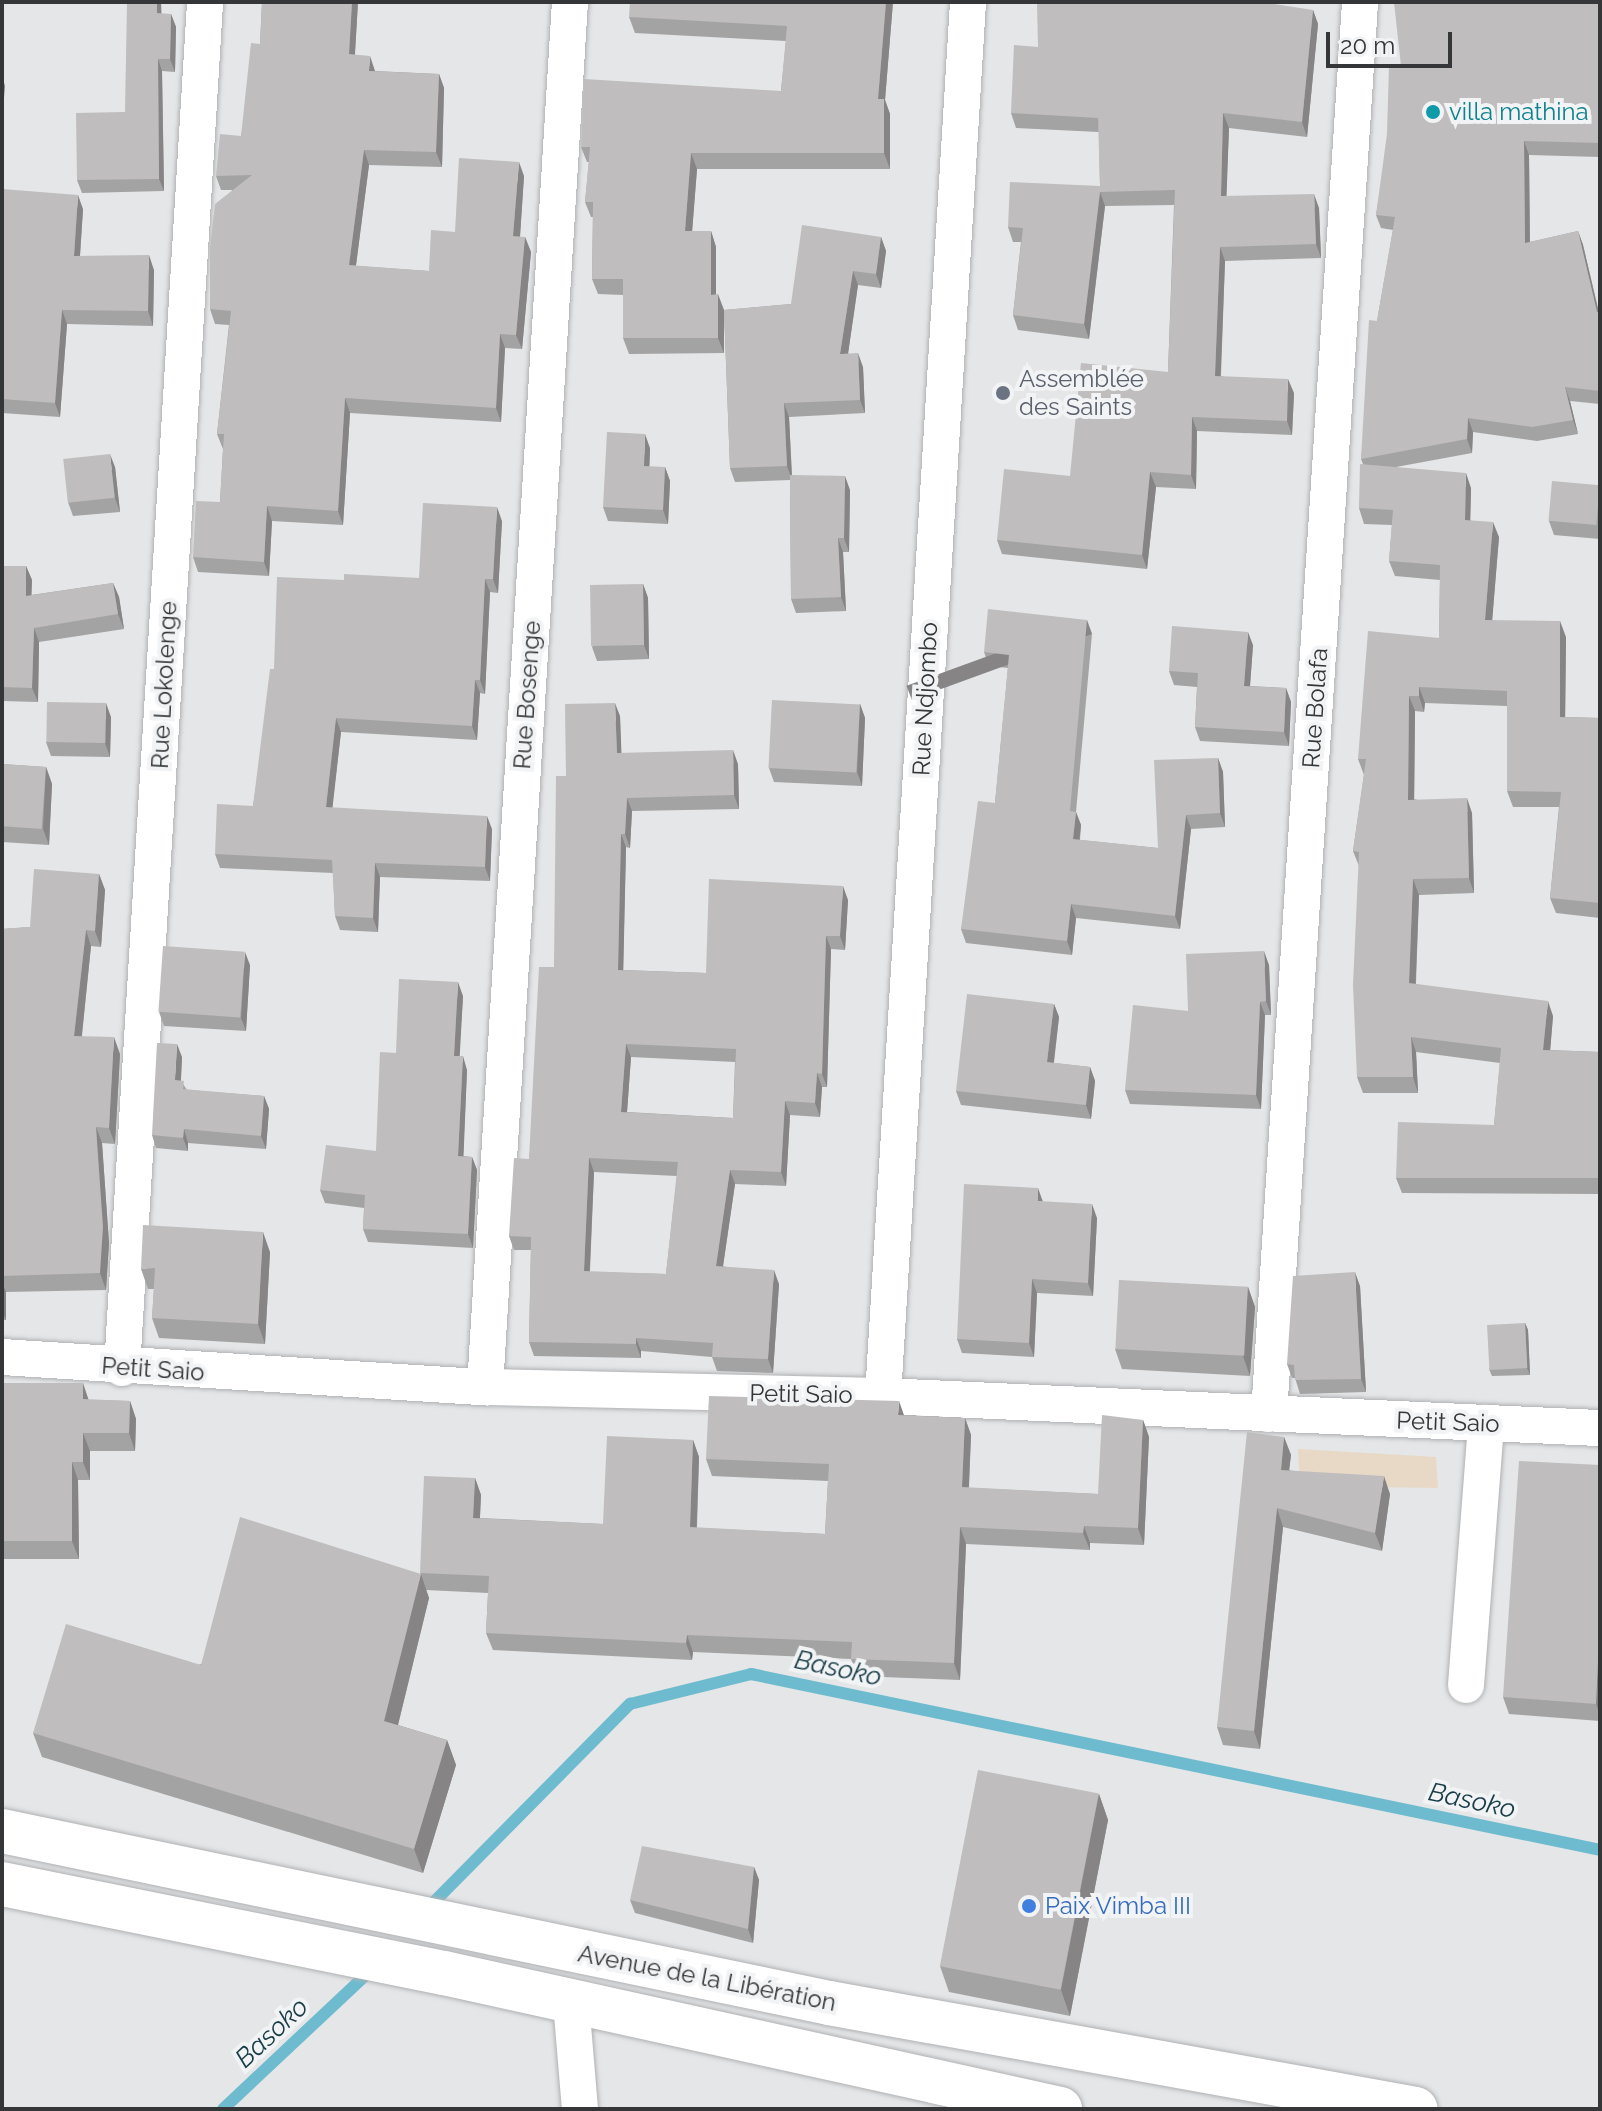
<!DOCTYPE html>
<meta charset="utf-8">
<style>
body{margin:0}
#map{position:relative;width:1602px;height:2111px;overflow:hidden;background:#e4e6e7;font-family:Raleway,sans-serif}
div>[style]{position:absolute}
.commercial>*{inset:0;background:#e8d9c7}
.stream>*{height:12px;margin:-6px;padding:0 6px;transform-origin:6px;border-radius:6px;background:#6ebbcf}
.roads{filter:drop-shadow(0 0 2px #b0b1b3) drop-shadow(0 0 2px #b0b1b3)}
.minor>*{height:36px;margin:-18px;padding:0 18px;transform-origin:18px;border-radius:18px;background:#fff}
.trunk>*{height:44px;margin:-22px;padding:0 22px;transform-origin:22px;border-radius:22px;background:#fff}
.wall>*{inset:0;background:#a4a3a3}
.shaded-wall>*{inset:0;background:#868484;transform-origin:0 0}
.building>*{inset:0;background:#bfbdbd;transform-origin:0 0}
.dots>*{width:22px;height:22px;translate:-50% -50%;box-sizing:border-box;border:4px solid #f2f3f5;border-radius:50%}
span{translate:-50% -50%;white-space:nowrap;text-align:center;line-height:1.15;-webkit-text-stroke:8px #f2f3f5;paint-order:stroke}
.culture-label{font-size:24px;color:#0d838f}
.left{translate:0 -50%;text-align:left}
.worship-label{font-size:24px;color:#5b616d}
.street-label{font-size:24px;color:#353637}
.shop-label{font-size:24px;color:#366cbe}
.water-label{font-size:26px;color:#193d47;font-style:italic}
.frame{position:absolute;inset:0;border:4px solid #353637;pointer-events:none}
.scale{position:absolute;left:1326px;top:32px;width:126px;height:36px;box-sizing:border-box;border:4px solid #353637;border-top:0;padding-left:10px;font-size:24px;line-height:28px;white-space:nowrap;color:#353637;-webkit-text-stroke:6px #f2f3f5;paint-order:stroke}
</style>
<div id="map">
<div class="commercial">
<i style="clip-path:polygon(1298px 1449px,1436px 1457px,1438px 1488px,1300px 1486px)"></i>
</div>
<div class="stream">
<i style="left:427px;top:1909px;width:289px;rotate:-45.3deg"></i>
<i style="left:630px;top:1704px;width:125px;rotate:-13.9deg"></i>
<i style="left:751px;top:1674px;width:867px;rotate:11.71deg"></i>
<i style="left:223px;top:2109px;width:203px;rotate:-43.2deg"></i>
</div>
<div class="roads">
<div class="minor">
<i style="left:2px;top:1357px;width:484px;rotate:3.6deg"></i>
<i style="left:485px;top:1387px;width:398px;rotate:1.3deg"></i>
<i style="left:883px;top:1396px;width:718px;rotate:2.56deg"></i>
<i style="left:122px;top:1368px;width:1369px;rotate:-86.52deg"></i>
<i style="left:485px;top:1387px;width:1388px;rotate:-86.49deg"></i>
<i style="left:883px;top:1396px;width:1397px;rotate:-86.51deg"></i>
<i style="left:1269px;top:1414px;width:1415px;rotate:-86.31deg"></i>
<i style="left:1466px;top:1685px;width:263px;rotate:-85.6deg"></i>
<i style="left:571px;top:2002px;width:107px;rotate:85.2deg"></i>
</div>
<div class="trunk">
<i style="left:2px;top:1831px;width:845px;rotate:11.75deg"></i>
<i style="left:829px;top:2003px;width:596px;rotate:10.24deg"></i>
<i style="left:2px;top:1884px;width:451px;rotate:11.4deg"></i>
<i style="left:444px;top:1973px;width:631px;rotate:12.45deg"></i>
</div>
</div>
<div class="wall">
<i style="clip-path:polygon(262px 2px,358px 2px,355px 55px,375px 71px,439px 74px,444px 88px,442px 167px,369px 165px,356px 266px,429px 271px,455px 232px,524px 176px,520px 237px,525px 237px,531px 252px,522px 349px,505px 348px,501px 422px,350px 413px,343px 525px,272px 521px,269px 576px,198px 572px,193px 557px,220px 502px,223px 449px,217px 434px,229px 325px,215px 324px,210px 309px,232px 190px,221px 190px,216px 176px,241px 136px,260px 44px)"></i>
<i style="clip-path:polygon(893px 2px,885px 100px,890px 114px,890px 169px,697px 169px,692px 231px,711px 231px,716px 247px,716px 294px,724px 310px,791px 304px,881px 237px,886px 251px,881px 288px,858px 285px,848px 353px,863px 367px,865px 413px,789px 417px,792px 475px,850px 490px,849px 552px,843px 552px,846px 611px,796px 613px,791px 599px,790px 480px,735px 482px,730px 468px,724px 311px,724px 353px,629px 354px,623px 338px,623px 295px,598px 294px,592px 279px,593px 217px,591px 217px,585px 202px,589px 162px,587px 162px,581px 147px,781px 91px,786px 41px,635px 33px,629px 17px)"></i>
<i style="clip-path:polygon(1600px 2px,1600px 157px,1529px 155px,1530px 242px,1578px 231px,1583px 245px,1599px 312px,1600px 312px,1600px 404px,1570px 401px,1578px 434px,1537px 441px,1473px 432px,1472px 453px,1396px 467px,1471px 488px,1470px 520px,1499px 537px,1492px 620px,1566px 637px,1565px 717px,1600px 718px,1600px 918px,1556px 913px,1550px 898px,1559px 807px,1513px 807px,1507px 791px,1507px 706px,1425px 703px,1424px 712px,1415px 711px,1414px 799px,1472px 813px,1474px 893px,1419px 895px,1416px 984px,1553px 1016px,1550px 1050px,1600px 1052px,1600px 1194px,1402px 1193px,1396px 1178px,1494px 1125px,1500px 1063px,1416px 1052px,1418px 1093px,1363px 1093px,1357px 1077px,1359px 866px,1353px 851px,1364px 775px,1358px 759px,1439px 638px,1440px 580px,1395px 576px,1389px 561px,1392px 525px,1364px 524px,1359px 508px,1363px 464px,1361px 459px,1377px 321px,1393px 230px,1381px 228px,1376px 215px,1401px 66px)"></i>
<i style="clip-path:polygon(1313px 10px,1318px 24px,1307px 137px,1229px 128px,1226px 196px,1319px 208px,1321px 258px,1225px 261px,1221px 376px,1294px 393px,1292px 435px,1197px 431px,1196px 489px,1156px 487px,1147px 569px,1002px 554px,997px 540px,1070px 476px,1168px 372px,1174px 205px,1105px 206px,1089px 339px,1018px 330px,1013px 315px,1021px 242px,1013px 242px,1008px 227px,1100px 186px,1099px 132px,1016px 128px,1011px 113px,1038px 47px)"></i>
<i style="clip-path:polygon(162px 14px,171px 14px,176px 27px,175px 72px,162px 71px,164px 191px,82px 193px,77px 180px,125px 112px)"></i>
<i style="clip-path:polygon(2px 189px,83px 209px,80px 256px,154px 270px,153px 326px,67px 324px,60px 417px,2px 413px)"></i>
<i style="clip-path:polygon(650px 448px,649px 467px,665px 467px,670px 481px,668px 524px,608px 521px,603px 507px)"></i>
<i style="clip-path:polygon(115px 467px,120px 512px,73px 516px,68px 502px)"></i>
<i style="clip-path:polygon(1600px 485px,1600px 539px,1554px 535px,1549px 521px)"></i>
<i style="clip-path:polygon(502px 521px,498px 593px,490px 592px,485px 694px,480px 693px,477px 740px,341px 732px,332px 808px,492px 829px,490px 881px,380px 877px,378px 932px,340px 930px,335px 916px,333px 873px,220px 868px,215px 854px,253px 806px,274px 669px,344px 580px,419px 578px)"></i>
<i style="clip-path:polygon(2px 566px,26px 566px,32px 580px,31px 595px,113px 583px,119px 597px,124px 629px,39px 642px,38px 702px,2px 701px)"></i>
<i style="clip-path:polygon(643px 584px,648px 598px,649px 659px,597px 661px,592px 647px)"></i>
<i style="clip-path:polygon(1092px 634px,1076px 812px,1081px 825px,1080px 840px,1158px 848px,1218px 758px,1223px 772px,1225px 827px,1191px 829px,1180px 929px,1076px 918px,1072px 955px,966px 943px,961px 929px,995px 803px,1008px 668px,989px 666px,984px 652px)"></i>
<i style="clip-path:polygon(1253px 645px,1250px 686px,1286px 688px,1291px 702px,1289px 746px,1200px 741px,1195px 727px,1197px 687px,1174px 685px,1169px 671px)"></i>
<i style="clip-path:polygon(860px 704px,865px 718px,862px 786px,774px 782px,769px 768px)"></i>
<i style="clip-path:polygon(evenodd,620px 716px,621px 753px,738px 764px,739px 809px,632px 811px,630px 848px,626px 847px,623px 970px,706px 973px,848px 900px,845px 950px,831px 949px,827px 1087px,822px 1087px,820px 1117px,790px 1115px,786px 1186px,735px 1184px,723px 1266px,779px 1284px,773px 1373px,717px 1371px,712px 1357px,641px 1351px,641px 1358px,534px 1356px,529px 1342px,531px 1250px,514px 1250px,509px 1236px,529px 1159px,554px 967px,566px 776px,620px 716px,631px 1057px,735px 1062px,733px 1118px,627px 1112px,631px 1057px,620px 716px,594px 1172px,677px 1176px,666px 1274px,590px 1272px,594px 1172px)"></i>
<i style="clip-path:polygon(111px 717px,110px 757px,51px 756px,46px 742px)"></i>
<i style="clip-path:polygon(2px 764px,46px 767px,52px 784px,49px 845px,2px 842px)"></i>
<i style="clip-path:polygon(99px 874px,105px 890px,101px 947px,91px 946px,82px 1036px,120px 1054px,115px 1144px,102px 1143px,109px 1243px,106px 1290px,6px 1292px,6px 1320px,2px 1320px,2px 929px,30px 927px)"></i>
<i style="clip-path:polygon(250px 965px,246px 1031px,164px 1026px,159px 1012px)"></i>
<i style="clip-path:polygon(1269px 965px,1271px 1015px,1265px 1015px,1261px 1109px,1130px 1104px,1125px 1090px,1188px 1011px)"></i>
<i style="clip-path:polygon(463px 996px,459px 1056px,467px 1070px,463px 1156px,472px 1157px,477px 1170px,473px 1248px,368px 1242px,363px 1229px,364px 1208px,325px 1203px,320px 1190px,376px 1151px,396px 1053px)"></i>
<i style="clip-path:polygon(1054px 1004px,1059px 1017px,1054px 1063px,1090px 1067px,1095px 1081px,1091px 1119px,961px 1105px,956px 1091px)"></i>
<i style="clip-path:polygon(182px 1057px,181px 1081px,187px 1090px,264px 1096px,269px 1109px,266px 1149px,188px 1143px,188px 1151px,156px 1148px,152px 1135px)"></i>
<i style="clip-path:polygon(1043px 1202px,1097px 1218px,1093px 1296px,1037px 1293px,1034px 1357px,962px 1353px,957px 1339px)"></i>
<i style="clip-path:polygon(270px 1252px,265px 1344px,159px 1338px,152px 1318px,154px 1289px,148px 1289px,141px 1269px)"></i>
<i style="clip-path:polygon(1360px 1286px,1366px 1392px,1300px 1394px,1295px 1378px,1292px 1378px,1287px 1364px)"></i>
<i style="clip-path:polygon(1248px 1287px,1255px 1307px,1250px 1376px,1122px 1369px,1115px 1349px)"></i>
<i style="clip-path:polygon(1525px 1323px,1528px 1330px,1530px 1375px,1492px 1376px,1489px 1369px)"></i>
<i style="clip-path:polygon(2px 1383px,89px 1400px,130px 1401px,136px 1419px,135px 1451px,90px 1451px,90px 1480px,78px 1480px,79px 1559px,2px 1559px)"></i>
<i style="clip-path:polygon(904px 1415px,965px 1418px,971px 1435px,969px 1488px,1098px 1494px,1143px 1420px,1149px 1437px,1144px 1545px,1090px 1543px,1090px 1550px,966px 1544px,960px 1680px,857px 1676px,851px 1659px,693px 1652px,692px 1660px,493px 1650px,486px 1633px,488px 1593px,426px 1590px,429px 1598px,398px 1725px,447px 1740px,456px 1765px,423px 1873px,42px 1757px,33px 1733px,420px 1574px,475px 1478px,481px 1495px,480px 1518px,603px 1524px,693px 1440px,699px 1457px,697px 1528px,825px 1534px,828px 1481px,712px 1476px,706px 1459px)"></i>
<i style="clip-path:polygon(1284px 1437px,1291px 1455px,1289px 1470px,1390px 1494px,1382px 1551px,1283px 1527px,1260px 1749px,1223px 1745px,1217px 1727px)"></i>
<i style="clip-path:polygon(1600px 1465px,1600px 1721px,1509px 1714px,1503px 1697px)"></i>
<i style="clip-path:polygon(1099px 1794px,1108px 1820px,1070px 2016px,949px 1992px,940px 1966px)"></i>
<i style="clip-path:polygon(754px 1867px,759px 1880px,753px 1943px,635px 1913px,630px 1900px)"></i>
</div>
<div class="shaded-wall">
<i style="clip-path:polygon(157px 2px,161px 2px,162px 26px,157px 13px)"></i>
<i style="clip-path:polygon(352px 2px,358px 2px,354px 68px,349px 54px)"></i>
<i style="clip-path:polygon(886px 2px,893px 2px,885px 100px,890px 114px,890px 169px,884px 153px,878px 99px)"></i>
<i style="clip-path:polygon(1313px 10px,1318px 24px,1307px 137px,1302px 122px)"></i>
<i style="clip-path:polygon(171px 14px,176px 27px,175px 72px,170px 59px)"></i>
<i style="clip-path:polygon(370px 56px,375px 71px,369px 71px)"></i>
<i style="clip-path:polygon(158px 59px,162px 71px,164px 191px,159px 179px)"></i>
<i style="clip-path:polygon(439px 74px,444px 88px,442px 167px,436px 152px)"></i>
<i style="clip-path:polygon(2px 76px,5px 86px,2px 121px)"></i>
<i style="clip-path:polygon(1223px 113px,1229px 128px,1226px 211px,1221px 196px)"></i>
<i style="clip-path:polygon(1524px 141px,1529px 155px,1530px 257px,1525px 243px)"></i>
<i style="clip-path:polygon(364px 150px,369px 165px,354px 280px,349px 265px)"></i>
<i style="clip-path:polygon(691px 153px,697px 169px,691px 246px,685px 231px)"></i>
<i style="clip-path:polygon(519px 162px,524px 176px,519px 251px,513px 236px)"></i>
<i style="clip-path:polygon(1100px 192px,1105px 206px,1089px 339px,1084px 324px)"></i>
<i style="clip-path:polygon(1314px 194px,1319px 208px,1321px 258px,1316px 244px)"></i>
<i style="clip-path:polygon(78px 195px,83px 209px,79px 270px,74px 256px)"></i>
<i style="clip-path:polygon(711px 231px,716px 247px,716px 310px,711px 295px)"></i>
<i style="clip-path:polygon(1578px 231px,1583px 245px,1600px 318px,1597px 312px)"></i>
<i style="clip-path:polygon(525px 237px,531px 252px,522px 349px,516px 335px)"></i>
<i style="clip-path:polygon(881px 237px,886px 251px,881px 288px,876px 274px)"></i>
<i style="clip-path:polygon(1220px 247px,1225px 261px,1220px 390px,1215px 376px)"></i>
<i style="clip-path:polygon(149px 255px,154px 270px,153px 326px,148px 311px)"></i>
<i style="clip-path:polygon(853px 271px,858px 285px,846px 368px,840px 354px)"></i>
<i style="clip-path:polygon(718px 294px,724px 310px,724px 353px,718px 338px)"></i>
<i style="clip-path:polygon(62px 310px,67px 324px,60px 417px,55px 403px)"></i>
<i style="clip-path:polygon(500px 334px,505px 348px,501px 422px,496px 408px)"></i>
<i style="clip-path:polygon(858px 353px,863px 367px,865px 413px,860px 400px)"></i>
<i style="clip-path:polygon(1288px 379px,1294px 393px,1292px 435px,1287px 421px)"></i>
<i style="clip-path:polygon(1565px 387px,1570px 401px,1578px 434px,1573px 420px)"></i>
<i style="clip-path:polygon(345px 398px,350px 413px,343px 525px,338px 511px)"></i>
<i style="clip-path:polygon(784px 403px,789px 417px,792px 480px,787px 466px)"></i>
<i style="clip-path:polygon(1192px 417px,1197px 431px,1196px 489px,1191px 475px)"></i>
<i style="clip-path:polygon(1468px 418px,1473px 432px,1472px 453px,1467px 439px)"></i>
<i style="clip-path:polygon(645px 434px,650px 448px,649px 480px,644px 466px)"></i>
<i style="clip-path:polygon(110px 454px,115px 467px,120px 512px,115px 498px)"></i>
<i style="clip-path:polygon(665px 467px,670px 481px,668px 524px,663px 510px)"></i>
<i style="clip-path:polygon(1150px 472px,1156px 487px,1147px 569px,1142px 555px)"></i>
<i style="clip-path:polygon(1466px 473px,1471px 488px,1470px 535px,1465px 520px)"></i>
<i style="clip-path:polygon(845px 476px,850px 490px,849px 552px,844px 538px)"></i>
<i style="clip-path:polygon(267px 506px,272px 521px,269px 576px,264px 562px)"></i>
<i style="clip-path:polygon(497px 507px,502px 521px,498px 593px,493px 579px)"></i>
<i style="clip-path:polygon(1493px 522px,1499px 537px,1491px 635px,1485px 620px)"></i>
<i style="clip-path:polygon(838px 538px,843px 552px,846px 611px,841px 597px)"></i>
<i style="clip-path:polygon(26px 566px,32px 580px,31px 611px,26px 596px)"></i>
<i style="clip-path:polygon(485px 579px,490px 592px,485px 694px,480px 680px)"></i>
<i style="clip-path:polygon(113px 583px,119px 597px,124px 629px,118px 614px)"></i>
<i style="clip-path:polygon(643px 584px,648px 598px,649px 659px,644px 645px)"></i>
<i style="left:1087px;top:620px;width:15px;height:192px;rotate:70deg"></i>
<i style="clip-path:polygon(1560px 621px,1566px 637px,1565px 732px,1560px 717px)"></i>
<i style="clip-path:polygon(34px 628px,39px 642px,38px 702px,32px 688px)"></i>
<i style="clip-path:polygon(1248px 632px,1253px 645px,1249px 699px,1244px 686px)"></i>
<i style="clip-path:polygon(475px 680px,480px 693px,477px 740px,472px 726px)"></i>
<i style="clip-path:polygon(1419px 687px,1425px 703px,1424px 712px,1419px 696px)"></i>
<i style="clip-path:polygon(1286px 688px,1291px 702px,1289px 746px,1284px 732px)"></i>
<i style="clip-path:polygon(1409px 696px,1415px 711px,1414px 815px,1408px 800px)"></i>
<i style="clip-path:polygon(106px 703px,111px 717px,110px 757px,105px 743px)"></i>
<i style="clip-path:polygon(615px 703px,620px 716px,622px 767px,617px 753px)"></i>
<i style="clip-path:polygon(860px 704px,865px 718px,862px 786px,857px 772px)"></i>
<i style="clip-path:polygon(336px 718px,341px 732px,331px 821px,326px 807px)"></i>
<i style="clip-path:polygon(733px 750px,738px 764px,739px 809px,734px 795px)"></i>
<i style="clip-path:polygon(1218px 758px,1223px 772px,1225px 827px,1220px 813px)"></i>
<i style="clip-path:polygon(46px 767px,52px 784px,49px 845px,43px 829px)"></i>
<i style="clip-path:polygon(627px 798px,632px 811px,630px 848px,625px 834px)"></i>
<i style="clip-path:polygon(1467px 798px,1472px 813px,1474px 893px,1469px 878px)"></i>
<i style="clip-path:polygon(1076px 812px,1081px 825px,1078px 853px,1073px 839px)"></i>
<i style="clip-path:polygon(1186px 815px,1191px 829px,1180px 929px,1175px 916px)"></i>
<i style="clip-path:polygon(487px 816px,492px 829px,490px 881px,485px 867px)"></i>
<i style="clip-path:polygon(621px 834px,626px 847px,623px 983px,618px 970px)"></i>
<i style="clip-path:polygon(375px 863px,380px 877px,378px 932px,373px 918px)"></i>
<i style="clip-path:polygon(99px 874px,105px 890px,101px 947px,95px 931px)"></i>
<i style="clip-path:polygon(1413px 879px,1419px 895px,1415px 998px,1409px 983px)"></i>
<i style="clip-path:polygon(843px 886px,848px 900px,845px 950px,840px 936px)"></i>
<i style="clip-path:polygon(1071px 904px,1076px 918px,1072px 955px,1067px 941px)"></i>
<i style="clip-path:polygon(86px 930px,91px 946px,80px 1052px,74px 1036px)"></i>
<i style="clip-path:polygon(826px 936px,831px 949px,827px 1087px,822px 1074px)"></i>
<i style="clip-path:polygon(1264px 951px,1269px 965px,1271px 1015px,1266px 1001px)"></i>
<i style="clip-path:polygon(245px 952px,250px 965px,246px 1031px,241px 1018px)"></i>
<i style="clip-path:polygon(458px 982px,463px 996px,459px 1069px,454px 1056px)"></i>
<i style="clip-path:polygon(1548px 1001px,1553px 1016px,1549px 1065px,1543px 1050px)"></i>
<i style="clip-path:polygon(1260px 1002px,1265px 1015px,1261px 1109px,1256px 1095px)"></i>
<i style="clip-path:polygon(1054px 1004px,1059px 1017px,1052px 1076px,1047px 1062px)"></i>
<i style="clip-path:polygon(114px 1037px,120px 1054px,115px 1144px,109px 1128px)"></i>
<i style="clip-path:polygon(1411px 1037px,1416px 1052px,1418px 1093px,1413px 1077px)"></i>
<i style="clip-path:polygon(177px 1044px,182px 1057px,180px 1094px,175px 1080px)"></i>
<i style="clip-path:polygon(626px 1044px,631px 1057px,626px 1126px,621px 1112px)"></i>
<i style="clip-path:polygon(463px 1056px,467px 1070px,463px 1169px,458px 1156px)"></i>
<i style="clip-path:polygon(1090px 1067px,1095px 1081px,1091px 1119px,1086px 1105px)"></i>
<i style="clip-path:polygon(817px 1073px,822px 1087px,820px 1117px,815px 1103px)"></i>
<i style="clip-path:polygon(264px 1096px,269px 1109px,266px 1149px,261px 1136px)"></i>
<i style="clip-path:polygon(785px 1101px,790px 1115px,786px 1186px,781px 1172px)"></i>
<i style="clip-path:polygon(96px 1127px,102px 1143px,109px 1243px,106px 1290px,100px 1273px)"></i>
<i style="clip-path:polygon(184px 1129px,188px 1143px,188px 1151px,183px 1138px)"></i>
<i style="clip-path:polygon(472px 1157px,477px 1170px,473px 1248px,468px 1234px)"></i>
<i style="clip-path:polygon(589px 1158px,594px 1172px,589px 1285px,584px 1271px)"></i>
<i style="clip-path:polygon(730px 1170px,735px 1184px,721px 1280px,716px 1266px)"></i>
<i style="clip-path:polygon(1038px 1188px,1043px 1202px,1038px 1201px)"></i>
<i style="clip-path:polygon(1092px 1204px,1097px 1218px,1093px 1296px,1088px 1283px)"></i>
<i style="clip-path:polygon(263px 1232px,270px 1252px,265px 1344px,258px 1324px)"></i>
<i style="clip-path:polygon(774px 1270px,779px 1284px,773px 1373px,768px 1359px)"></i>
<i style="clip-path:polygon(1355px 1272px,1360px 1286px,1366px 1392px,1361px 1379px)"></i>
<i style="clip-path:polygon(1032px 1279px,1037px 1293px,1034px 1357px,1029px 1343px)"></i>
<i style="clip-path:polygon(2px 1282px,6px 1292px,6px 1320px,2px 1310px)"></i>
<i style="clip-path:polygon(1248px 1287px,1255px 1307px,1250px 1376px,1243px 1356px)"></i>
<i style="clip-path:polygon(1525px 1323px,1528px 1330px,1530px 1375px,1527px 1368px)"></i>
<i style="clip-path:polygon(636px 1338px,641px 1351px,641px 1358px,636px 1344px)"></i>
<i style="clip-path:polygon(83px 1383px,89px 1401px,83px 1399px)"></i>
<i style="clip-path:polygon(130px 1401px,136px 1419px,135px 1451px,129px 1433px)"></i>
<i style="clip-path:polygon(899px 1401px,905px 1418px,898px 1415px)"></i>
<i style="clip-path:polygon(965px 1418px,971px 1435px,968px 1504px,962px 1487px)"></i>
<i style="clip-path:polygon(1143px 1420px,1149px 1437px,1144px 1545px,1138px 1528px)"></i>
<i style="clip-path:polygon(83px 1433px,90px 1451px,90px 1480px,83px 1462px)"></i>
<i style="clip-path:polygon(1284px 1437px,1291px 1455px,1287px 1488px,1281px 1470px)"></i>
<i style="clip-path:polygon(693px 1440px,699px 1457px,696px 1544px,690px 1527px)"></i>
<i style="clip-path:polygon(72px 1462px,78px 1480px,79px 1559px,72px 1541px)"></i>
<i style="clip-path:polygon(1384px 1476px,1390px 1494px,1382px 1551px,1375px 1533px)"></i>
<i style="clip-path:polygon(475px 1478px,481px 1495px,479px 1535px,473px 1518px)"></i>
<i style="clip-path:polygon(1277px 1508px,1283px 1527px,1260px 1749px,1254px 1731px)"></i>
<i style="clip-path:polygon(1084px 1526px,1090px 1543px,1090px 1550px,1083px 1533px)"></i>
<i style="clip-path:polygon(960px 1527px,966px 1544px,960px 1680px,954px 1663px)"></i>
<i style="clip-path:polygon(421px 1574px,429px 1598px,393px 1745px,384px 1721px)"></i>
<i style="clip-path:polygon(1600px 1616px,1600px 1715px,1596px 1704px)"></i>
<i style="clip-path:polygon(687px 1635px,693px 1652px,692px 1660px,686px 1643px)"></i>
<i style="clip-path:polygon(447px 1740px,456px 1765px,423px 1873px,414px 1849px)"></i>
<i style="clip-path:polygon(1099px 1794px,1108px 1820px,1070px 2016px,1061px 1990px)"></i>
<i style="clip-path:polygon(754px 1867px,759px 1880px,753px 1943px,748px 1929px)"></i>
</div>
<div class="building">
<i style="clip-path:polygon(127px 2px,157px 2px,157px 13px,171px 14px,170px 59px,158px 59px,159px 179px,77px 180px,76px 113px,125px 112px)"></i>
<i style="clip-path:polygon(262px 2px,352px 2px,349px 54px,370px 56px,369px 71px,439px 74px,436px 152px,364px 150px,349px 265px,429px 271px,431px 230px,455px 232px,459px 158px,519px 162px,513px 236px,525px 237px,516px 335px,500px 334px,496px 408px,345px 398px,338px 511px,267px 506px,264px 562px,193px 557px,196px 501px,220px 502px,224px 434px,217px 434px,231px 311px,210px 309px,210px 248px,215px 204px,252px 175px,216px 176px,220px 134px,241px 136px,251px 43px,260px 44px)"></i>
<i style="clip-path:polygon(630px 2px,886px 2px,878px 99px,884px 99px,884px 153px,691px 153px,685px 231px,711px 231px,711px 295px,718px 294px,718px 338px,623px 338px,623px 279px,592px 279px,593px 202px,585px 202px,590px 147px,581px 147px,584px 79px,781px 91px,787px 26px,629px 17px)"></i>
<i style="clip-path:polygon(1037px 2px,1261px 2px,1313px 10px,1302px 122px,1223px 113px,1221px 196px,1314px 194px,1316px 244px,1220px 247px,1215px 376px,1288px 379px,1287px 421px,1192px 417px,1191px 475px,1150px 472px,1142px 555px,997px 540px,1004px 469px,1070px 476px,1081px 363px,1168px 372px,1175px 190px,1100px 192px,1084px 324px,1013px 315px,1023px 228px,1008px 227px,1010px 182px,1100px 186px,1098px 118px,1011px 113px,1014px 45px,1038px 47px)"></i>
<i style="clip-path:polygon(1394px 2px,1600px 2px,1600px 143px,1524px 141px,1525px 243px,1578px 231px,1597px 312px,1600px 312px,1600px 391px,1565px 387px,1573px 420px,1532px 427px,1468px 418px,1467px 439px,1361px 459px,1369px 320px,1377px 321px,1395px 217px,1376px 215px,1387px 134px,1389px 65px,1401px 66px)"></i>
<i style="clip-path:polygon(2px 189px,78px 195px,74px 256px,149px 255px,148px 311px,62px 310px,55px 403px,2px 399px)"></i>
<i style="clip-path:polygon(802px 225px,881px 237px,876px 274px,853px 271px,840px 354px,858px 353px,860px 400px,784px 403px,787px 466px,730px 468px,724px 310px,791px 304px)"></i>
<i style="clip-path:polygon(607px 432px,645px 434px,644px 466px,665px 467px,663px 510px,603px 507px)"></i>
<i style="left:110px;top:454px;width:44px;height:47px;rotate:84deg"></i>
<i style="clip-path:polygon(1360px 464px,1466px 473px,1465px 520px,1493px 522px,1485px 620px,1560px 621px,1560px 717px,1600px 718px,1600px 903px,1550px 898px,1561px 792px,1507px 791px,1507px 691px,1419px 687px,1419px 696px,1409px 696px,1408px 800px,1467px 798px,1469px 878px,1413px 879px,1409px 983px,1548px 1001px,1543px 1050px,1600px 1052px,1600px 1178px,1396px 1178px,1398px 1122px,1494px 1125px,1501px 1048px,1411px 1037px,1413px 1077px,1357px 1077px,1353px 985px,1359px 852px,1353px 851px,1366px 759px,1358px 759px,1368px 631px,1439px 638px,1440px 565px,1389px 561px,1393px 510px,1359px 508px)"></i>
<i style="clip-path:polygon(790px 475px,845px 476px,844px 538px,838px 538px,841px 597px,791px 599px)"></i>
<i style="left:1552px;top:481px;width:48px;height:40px;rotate:5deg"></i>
<i style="clip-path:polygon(423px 503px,497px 507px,493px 579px,485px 579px,480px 680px,475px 680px,472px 726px,336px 718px,326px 807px,487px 816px,485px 867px,375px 863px,373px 918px,335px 916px,332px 860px,215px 854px,217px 804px,253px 806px,270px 669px,274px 669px,277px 577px,344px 580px,344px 574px,419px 578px)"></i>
<i style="clip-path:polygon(2px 566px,26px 566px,26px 596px,113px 583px,118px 614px,34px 628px,32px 688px,2px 687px)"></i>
<i style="left:643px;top:584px;width:61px;height:53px;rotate:89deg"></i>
<i style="clip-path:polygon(988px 609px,1087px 620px,1070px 811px,1076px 812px,1073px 839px,1158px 848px,1154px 760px,1218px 758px,1220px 813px,1186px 815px,1175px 916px,1071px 904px,1067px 941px,961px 929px,978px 801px,995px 803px,1009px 655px,984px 652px)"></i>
<i style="clip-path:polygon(1172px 626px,1248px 632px,1244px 686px,1286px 688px,1284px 732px,1195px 727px,1198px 673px,1169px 671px)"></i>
<i style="left:772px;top:700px;width:88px;height:68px;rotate:3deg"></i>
<i style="left:47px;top:702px;width:59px;height:40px;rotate:1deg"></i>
<i style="clip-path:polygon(evenodd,615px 703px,617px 753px,733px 750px,734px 795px,627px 798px,625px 834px,621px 834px,618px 970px,706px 973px,709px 879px,843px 886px,840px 936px,826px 936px,822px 1074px,817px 1073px,815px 1103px,785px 1101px,781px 1172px,730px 1170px,716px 1266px,774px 1270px,768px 1359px,712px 1357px,713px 1343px,636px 1338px,636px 1344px,529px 1342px,531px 1237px,509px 1236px,514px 1158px,529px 1159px,539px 967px,554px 967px,556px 776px,566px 776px,565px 704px,615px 703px,626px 1044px,736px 1049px,733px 1118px,621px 1112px,626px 1044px,615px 703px,589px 1158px,678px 1162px,666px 1274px,584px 1271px,589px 1158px)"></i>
<i style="left:2px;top:764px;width:44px;height:62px;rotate:4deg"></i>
<i style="clip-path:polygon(34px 869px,99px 874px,95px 931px,86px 930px,74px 1036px,114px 1037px,109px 1128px,96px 1127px,103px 1227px,100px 1273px,2px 1276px,2px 929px,30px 927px)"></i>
<i style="left:163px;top:946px;width:82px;height:66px;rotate:4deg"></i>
<i style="clip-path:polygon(1264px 951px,1266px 1001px,1260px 1002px,1256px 1095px,1125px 1090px,1133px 1005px,1188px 1011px,1186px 954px)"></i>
<i style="clip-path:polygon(399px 979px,458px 982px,454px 1056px,463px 1056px,458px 1156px,472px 1157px,468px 1234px,363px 1229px,365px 1195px,320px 1190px,326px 1145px,376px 1151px,380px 1052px,396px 1053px)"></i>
<i style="clip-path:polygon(967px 994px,1054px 1004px,1047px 1062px,1090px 1067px,1086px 1105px,956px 1091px)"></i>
<i style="clip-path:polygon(157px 1043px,177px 1044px,175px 1080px,184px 1081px,183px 1089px,264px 1096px,261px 1136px,184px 1129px,183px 1138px,152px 1135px)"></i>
<i style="clip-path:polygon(964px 1184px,1038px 1188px,1038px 1201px,1092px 1204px,1088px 1283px,1032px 1279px,1029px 1343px,957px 1339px)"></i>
<i style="clip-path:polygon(143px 1225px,263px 1232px,258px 1324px,152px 1318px,155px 1268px,141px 1269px)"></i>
<i style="clip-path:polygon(1355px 1272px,1361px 1379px,1295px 1380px,1294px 1365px,1287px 1364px,1293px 1276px)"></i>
<i style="left:1119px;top:1280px;width:129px;height:69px;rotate:3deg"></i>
<i style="left:1525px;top:1323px;width:45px;height:38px;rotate:87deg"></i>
<i style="clip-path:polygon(2px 1383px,83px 1383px,83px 1399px,130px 1401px,129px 1433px,83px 1433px,83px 1462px,72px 1462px,72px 1541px,2px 1541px)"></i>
<i style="clip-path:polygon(709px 1396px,899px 1401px,898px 1415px,965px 1418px,962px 1487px,1098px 1494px,1102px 1415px,1143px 1420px,1138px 1528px,1084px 1526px,1083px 1533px,960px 1527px,954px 1663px,851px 1659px,852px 1642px,687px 1635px,686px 1643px,486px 1633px,489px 1576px,420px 1573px,424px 1476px,475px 1478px,473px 1518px,603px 1524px,607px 1436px,693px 1440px,690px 1527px,825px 1534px,829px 1464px,706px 1459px)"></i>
<i style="clip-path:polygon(1247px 1432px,1284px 1437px,1281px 1470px,1384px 1476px,1375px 1533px,1277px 1508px,1254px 1731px,1217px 1727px)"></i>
<i style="clip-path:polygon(1519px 1461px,1600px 1465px,1600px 1616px,1596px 1704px,1503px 1697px)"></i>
<i style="clip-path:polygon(240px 1517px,421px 1574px,384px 1721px,447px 1740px,414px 1849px,33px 1733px,66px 1624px,201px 1665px)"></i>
<i style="left:978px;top:1770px;width:123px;height:200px;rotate:11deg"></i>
<i style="clip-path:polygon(642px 1846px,754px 1867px,748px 1929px,630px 1900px)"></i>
</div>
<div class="dots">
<i style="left:1433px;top:112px;background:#0f9aa8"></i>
<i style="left:1003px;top:393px;background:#6b7280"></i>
<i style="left:1029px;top:1906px;background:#3f7fe0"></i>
</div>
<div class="culture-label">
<span class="left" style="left:1449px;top:112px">villa mathina</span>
</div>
<div class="worship-label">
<span class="left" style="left:1019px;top:393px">Assemblée<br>des Saints</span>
</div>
<div class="street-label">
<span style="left:164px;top:685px;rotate:-87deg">Rue Lokolenge</span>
<span style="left:527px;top:695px;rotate:-86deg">Rue Bosenge</span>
<span style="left:925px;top:699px;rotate:-87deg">Rue Ndjombo</span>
<span style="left:1315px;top:708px;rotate:-86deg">Rue Bolafa</span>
<span style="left:153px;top:1369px;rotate:4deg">Petit Saio</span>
<span style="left:801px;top:1394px;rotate:1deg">Petit Saio</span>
<span style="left:1448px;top:1422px;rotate:2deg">Petit Saio</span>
<span style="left:707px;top:1978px;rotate:11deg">Avenue de la Libération</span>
</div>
<div class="shop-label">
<span class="left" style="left:1045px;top:1906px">Paix Vimba III</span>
</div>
<div class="water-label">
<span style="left:838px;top:1669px;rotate:12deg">Basoko</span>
<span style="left:1472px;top:1801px;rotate:12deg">Basoko</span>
<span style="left:272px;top:2033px;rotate:-43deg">Basoko</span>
</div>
<div class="frame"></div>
<div class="scale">20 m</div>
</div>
